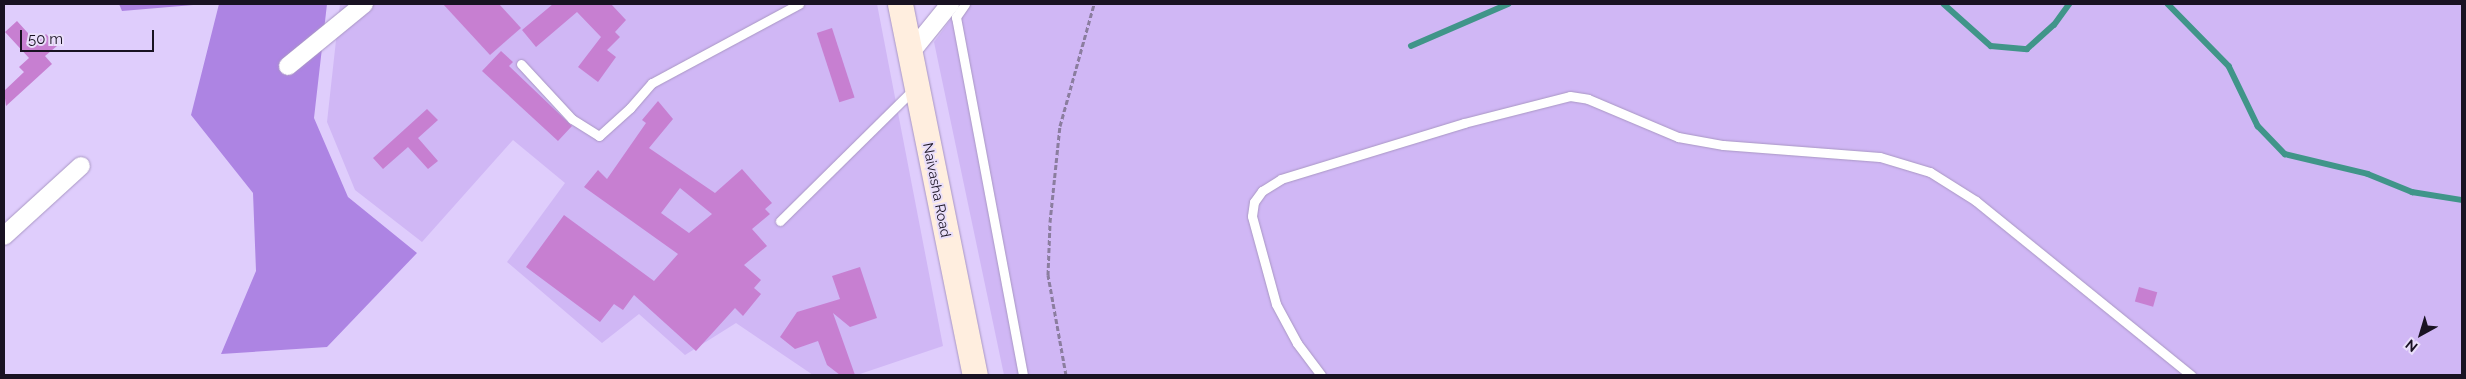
<!DOCTYPE html>
<style>
body{margin:0}
#map{position:relative;width:2466px;height:379px;overflow:hidden;background:#dfcdfc;font-family:Raleway,sans-serif}
div>[style]{position:absolute}
.green>*{inset:0;background:#d0b7f5}
.forest>*{inset:0;background:#ad84e3}
.stream>*{height:5.5px;margin:-2.75px;padding:0 2.75px;transform-origin:2.75px;border-radius:2.75px;background:#409589}
.building>*{inset:0;background:#c77fd1;transform-origin:0 0}
.path>*{height:3px;margin-top:-1.5px;transform-origin:0;background:repeating-linear-gradient(90deg,#8b7d9f 0 5px,transparent 0 7.5px)}
.roads{filter:drop-shadow(0 0 1px #a997c4) drop-shadow(0 0 1px #a997c4)}
.service>*{height:9px;margin:-4.5px;padding:0 4.5px;transform-origin:4.5px;border-radius:4.5px;background:#fff}
.minor>*{height:18px;margin:-9px;padding:0 9px;transform-origin:9px;border-radius:9px;background:#fff}
.secondary>*{height:25px;margin:-12.5px;padding:0 12.5px;transform-origin:12.5px;border-radius:12.5px;background:#ffeedf}
span{translate:-50% -50%;white-space:nowrap;text-align:center;line-height:1.15;-webkit-text-stroke:4px #e9defa;paint-order:stroke}
.street-label{font-size:14px;color:#191222}
.frame{position:absolute;inset:0;border:5px solid #191222;pointer-events:none}
.north{position:absolute;left:2396px;top:309px;width:50px;height:50px;-webkit-text-stroke:4px #e9defa;paint-order:stroke;rotate:219deg;font-size:14px;font-weight:700;line-height:20px;text-align:center;color:#191222}
.north::after{content:'';display:block;margin:auto;width:18px;height:22px;background:#191222;clip-path:polygon(50% 0,100% 100%,50% 72%,0 100%)}
.scale{position:absolute;left:20px;top:30px;width:134px;height:22px;box-sizing:border-box;border:2px solid #191222;border-top:0;padding-left:6px;font-size:15px;line-height:18px;white-space:nowrap;color:#191222;-webkit-text-stroke:4px #e9defa;paint-order:stroke}
</style>
<div id="map">
<div class="green">
<i style="clip-path:polygon(340px 4px,877px 4px,943px 346px,857px 375px,813px 375px,736px 323px,685px 355px,639px 314px,602px 343px,507px 262px,565px 183px,513px 140px,422px 242px,355px 190px,327px 122px)"></i>
<i style="clip-path:polygon(962px 4px,2462px 4px,2462px 375px,1004px 375px,934px 42px)"></i>
</div>
<div class="forest">
<i style="clip-path:polygon(119px 4px,205px 4px,122px 11px)"></i>
<i style="clip-path:polygon(219px 4px,327px 4px,314px 118px,348px 197px,417px 253px,327px 347px,221px 354px,256px 271px,253px 193px,191px 115px)"></i>
</div>
<div class="stream">
<i style="left:1944px;top:4px;width:63px;rotate:41.8deg"></i>
<i style="left:1991px;top:46px;width:36px;rotate:5deg"></i>
<i style="left:2027px;top:49px;width:36px;rotate:-42deg"></i>
<i style="left:2054px;top:25px;width:26px;rotate:-54deg"></i>
<i style="left:2168px;top:4px;width:87px;rotate:45.5deg"></i>
<i style="left:2229px;top:66px;width:67px;rotate:64.2deg"></i>
<i style="left:2258px;top:126px;width:39px;rotate:46deg"></i>
<i style="left:2285px;top:154px;width:85px;rotate:13.5deg"></i>
<i style="left:2368px;top:174px;width:48px;rotate:22.2deg"></i>
<i style="left:2412px;top:192px;width:51px;rotate:9.1deg"></i>
<i style="left:1411px;top:46px;width:106px;rotate:-23.4deg"></i>
</div>
<div class="building">
<i style="clip-path:polygon(443px 4px,499px 4px,521px 28px,490px 55px)"></i>
<i style="clip-path:polygon(553px 4px,611px 4px,626px 20px,615px 32px,620px 37px,607px 50px,616px 57px,598px 82px,578px 67px,601px 37px,577px 12px,536px 47px,522px 30px)"></i>
<i style="clip-path:polygon(17px 21px,37px 43px,46px 34px,57px 46px,45px 56px,52px 64px,6px 106px,4px 91px,24px 72px,19px 67px,29px 58px,5px 32px)"></i>
<i style="left:832px;top:28px;width:73px;height:16px;rotate:72deg"></i>
<i style="clip-path:polygon(501px 51px,513px 62px,509px 66px,572px 126px,558px 141px,482px 71px)"></i>
<i style="clip-path:polygon(evenodd,658px 101px,673px 119px,649px 148px,715px 193px,742px 169px,772px 203px,765px 209px,770px 214px,752px 229px,767px 246px,744px 265px,761px 280px,754px 288px,761px 294px,743px 316px,735px 308px,696px 351px,634px 295px,623px 310px,614px 304px,600px 322px,526px 267px,564px 215px,654px 281px,678px 254px,584px 187px,598px 170px,607px 179px,646px 123px,642px 120px,658px 101px,680px 188px,712px 214px,689px 233px,661px 213px,680px 188px)"></i>
<i style="clip-path:polygon(427px 109px,438px 120px,418px 138px,438px 161px,428px 169px,408px 147px,383px 169px,373px 158px)"></i>
<i style="clip-path:polygon(860px 267px,877px 318px,850px 327px,833px 313px,855px 375px,840px 375px,827px 365px,818px 341px,795px 349px,780px 337px,797px 312px,840px 299px,832px 276px)"></i>
<i style="left:2139px;top:287px;width:19px;height:15px;rotate:16deg"></i>
</div>
<div class="path">
<i style="left:1066px;top:375px;width:102px;rotate:-100.2deg"></i>
<i style="left:1048px;top:275px;width:53px;rotate:-87.8deg"></i>
<i style="left:1050px;top:222px;width:97px;rotate:-84.1deg"></i>
<i style="left:1060px;top:126px;width:127px;rotate:-74.4deg"></i>
</div>
<div class="roads">
<div class="service">
<i style="left:965px;top:4px;width:16px;rotate:125deg"></i>
<i style="left:956px;top:17px;width:364px;rotate:79.4deg"></i>
<i style="left:521px;top:64px;width:75px;rotate:47.2deg"></i>
<i style="left:572px;top:119px;width:32px;rotate:32deg"></i>
<i style="left:599px;top:136px;width:42px;rotate:-42.1deg"></i>
<i style="left:630px;top:108px;width:33px;rotate:-49deg"></i>
<i style="left:652px;top:83px;width:167px;rotate:-28.3deg"></i>
<i style="left:780px;top:221px;width:187px;rotate:-44.6deg"></i>
<i style="left:1321px;top:375px;width:40px;rotate:-127deg"></i>
<i style="left:1297px;top:343px;width:44px;rotate:-118.3deg"></i>
<i style="left:1276px;top:304px;width:91px;rotate:-105.3deg"></i>
<i style="left:1252px;top:216px;width:14px;rotate:-82deg"></i>
<i style="left:1254px;top:202px;width:14px;rotate:-54deg"></i>
<i style="left:1262px;top:191px;width:22px;rotate:-32deg"></i>
<i style="left:1281px;top:179px;width:191px;rotate:-17deg"></i>
<i style="left:1464px;top:123px;width:109px;rotate:-14.3deg"></i>
<i style="left:1570px;top:96px;width:18px;rotate:9deg"></i>
<i style="left:1588px;top:99px;width:98px;rotate:22.9deg"></i>
<i style="left:1678px;top:137px;width:46px;rotate:10.1deg"></i>
<i style="left:1723px;top:145px;width:157px;rotate:4.4deg"></i>
<i style="left:1880px;top:157px;width:52px;rotate:16.7deg"></i>
<i style="left:1930px;top:172px;width:54px;rotate:32.2deg"></i>
<i style="left:1976px;top:201px;width:277px;rotate:39deg"></i>
</div>
<div class="minor">
<i style="left:911px;top:52px;width:62px;rotate:-50.9deg"></i>
<i style="left:288px;top:66px;width:98px;rotate:-39.2deg"></i>
<i style="left:4px;top:236px;width:104px;rotate:-42.3deg"></i>
</div>
<div class="secondary">
<i style="left:900px;top:4px;width:379px;rotate:78.6deg"></i>
</div>
</div>
<div class="street-label">
<span style="left:937px;top:190px;rotate:79deg">Naivasha Road</span>
</div>
<div class="frame"></div>
<div class="north">N</div>
<div class="scale">50 m</div>
</div>
